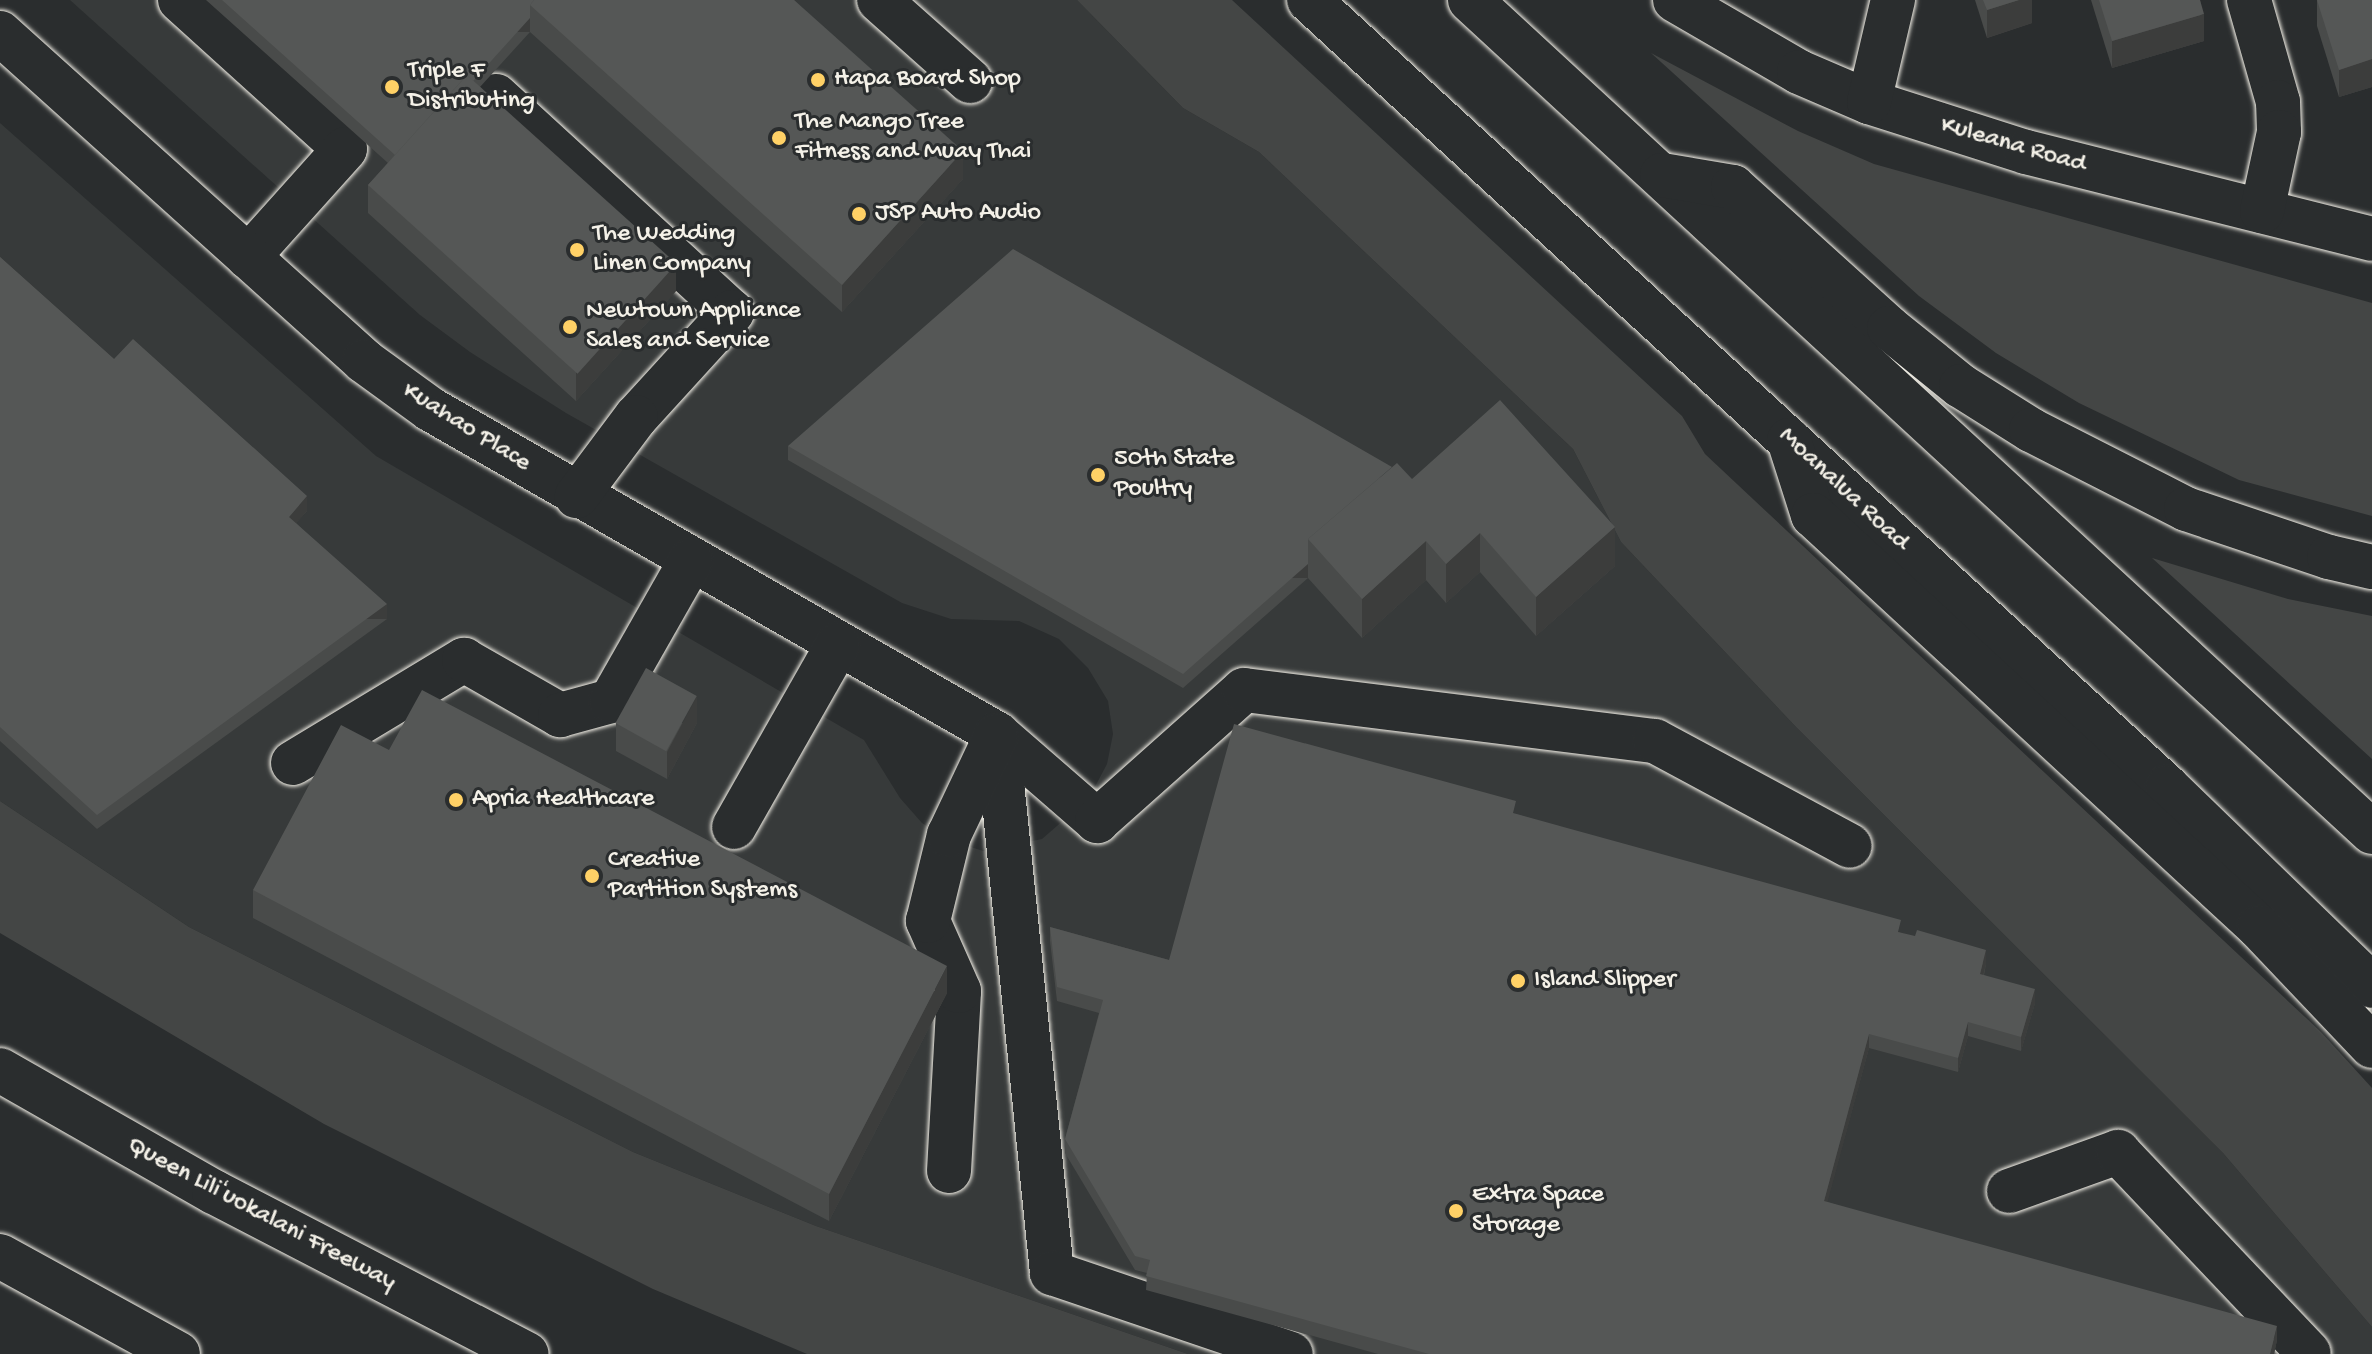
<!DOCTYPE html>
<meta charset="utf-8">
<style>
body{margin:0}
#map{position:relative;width:2372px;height:1354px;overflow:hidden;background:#2a2d2e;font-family:"Gochi Hand",sans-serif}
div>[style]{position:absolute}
.built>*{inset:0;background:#373a3a}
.green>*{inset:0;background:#444645}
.roads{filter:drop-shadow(0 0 2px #f4f1e8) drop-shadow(0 0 2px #f4f1e8)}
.minor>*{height:44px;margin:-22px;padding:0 22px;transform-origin:22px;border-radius:22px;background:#2a2d2e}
.major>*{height:44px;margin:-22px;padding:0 22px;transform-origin:22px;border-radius:22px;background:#2a2d2e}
.highway>*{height:44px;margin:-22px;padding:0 22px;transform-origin:22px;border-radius:22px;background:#2a2d2e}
.wall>*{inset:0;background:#494b4a}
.shaded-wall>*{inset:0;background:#3c3d3c;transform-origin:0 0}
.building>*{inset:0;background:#555756;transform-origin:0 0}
.dots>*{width:22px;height:22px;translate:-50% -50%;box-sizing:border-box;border:4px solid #2a2d2e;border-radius:50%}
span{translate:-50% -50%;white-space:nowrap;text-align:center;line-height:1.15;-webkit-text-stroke:6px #2a2d2e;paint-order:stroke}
.poi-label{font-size:26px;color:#f4f1e8}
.left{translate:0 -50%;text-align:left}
.street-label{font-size:26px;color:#f4f1e8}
</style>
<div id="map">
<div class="built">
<i style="clip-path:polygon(70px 0,1077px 0,1183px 108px,1259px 152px,1573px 449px,1621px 542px,1797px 728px,2223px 1153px,2372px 1327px,2372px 1354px,1188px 1354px,816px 1226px,633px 1152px,189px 927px,0 801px,0 123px,376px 456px,864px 740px,900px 798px,922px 823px,947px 839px,983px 851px,1042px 839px,1089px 798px,1107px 764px,1113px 734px,1108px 701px,1088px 668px,1059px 639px,1019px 621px,951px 619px,902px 603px,566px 413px,470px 352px,420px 315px)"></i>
</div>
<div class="green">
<i style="clip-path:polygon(1077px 0,1232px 0,1682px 416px,1705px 454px,2321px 1032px,2372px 1088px,2372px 1327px,2223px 1153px,1797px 728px,1621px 542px,1573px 449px,1259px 152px,1183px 108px)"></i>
<i style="clip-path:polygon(1651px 53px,1798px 131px,1874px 164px,2372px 303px,2372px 516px,2239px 480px,2079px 403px,1996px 353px,1919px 296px)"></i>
<i style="clip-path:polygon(2152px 558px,2288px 599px,2372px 616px,2372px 759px)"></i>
<i style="clip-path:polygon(0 801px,189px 927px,633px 1152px,816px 1226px,1188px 1354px,807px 1354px,653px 1289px,324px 1124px,0 933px)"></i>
</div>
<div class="roads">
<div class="minor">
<i style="left:180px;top:0;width:222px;rotate:42.1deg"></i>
<i style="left:345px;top:149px;width:145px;rotate:131.9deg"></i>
<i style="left:879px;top:0;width:122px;rotate:41.7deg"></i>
<i style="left:1675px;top:0;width:143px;rotate:30.1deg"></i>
<i style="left:1799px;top:72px;width:76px;rotate:23.2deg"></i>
<i style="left:1869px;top:102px;width:165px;rotate:17.7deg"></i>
<i style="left:2026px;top:152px;width:357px;rotate:14.1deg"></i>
<i style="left:2249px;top:0;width:106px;rotate:74.1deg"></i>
<i style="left:2278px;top:102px;width:30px;rotate:88deg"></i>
<i style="left:2279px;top:132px;width:81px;rotate:102.1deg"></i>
<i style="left:0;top:33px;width:490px;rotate:42deg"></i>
<i style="left:364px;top:361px;width:82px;rotate:36deg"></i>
<i style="left:430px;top:409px;width:654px;rotate:29.82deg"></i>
<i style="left:997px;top:734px;width:133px;rotate:41deg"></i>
<i style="left:1097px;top:821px;width:197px;rotate:-41.7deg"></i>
<i style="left:1244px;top:690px;width:414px;rotate:7.1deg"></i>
<i style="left:1655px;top:741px;width:221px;rotate:28.3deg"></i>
<i style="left:496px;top:96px;width:320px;rotate:42.5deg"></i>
<i style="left:732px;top:312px;width:142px;rotate:132.4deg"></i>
<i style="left:636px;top:417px;width:99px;rotate:126.8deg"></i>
<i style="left:1869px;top:102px;width:105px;rotate:-76.8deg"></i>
<i style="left:997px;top:734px;width:542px;rotate:84.17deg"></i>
<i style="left:1052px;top:1273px;width:252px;rotate:18.7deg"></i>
<i style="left:293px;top:763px;width:200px;rotate:-31.1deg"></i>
<i style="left:464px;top:660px;width:111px;rotate:29.8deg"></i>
<i style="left:560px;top:715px;width:53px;rotate:-15.4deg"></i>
<i style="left:611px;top:701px;width:162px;rotate:-60.4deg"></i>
<i style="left:734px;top:827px;width:210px;rotate:-60.4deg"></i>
<i style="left:949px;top:1171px;width:180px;rotate:-86.8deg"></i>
<i style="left:959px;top:991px;width:77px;rotate:-113.9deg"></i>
<i style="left:928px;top:921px;width:89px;rotate:-76.3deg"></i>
<i style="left:949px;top:835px;width:110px;rotate:-64.6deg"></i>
<i style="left:2009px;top:1191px;width:116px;rotate:-19.7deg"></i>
<i style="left:2118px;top:1152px;width:277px;rotate:46.5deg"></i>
</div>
<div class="major">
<i style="left:1309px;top:0;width:1164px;rotate:42.53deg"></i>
<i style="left:2167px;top:787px;width:286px;rotate:44.1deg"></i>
<i style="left:1470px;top:0;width:1227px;rotate:42.69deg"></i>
</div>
<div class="highway">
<i style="left:1662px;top:175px;width:72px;rotate:9.6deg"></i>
<i style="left:1733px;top:187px;width:210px;rotate:42.1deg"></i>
<i style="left:1889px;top:328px;width:92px;rotate:38.9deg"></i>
<i style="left:1961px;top:386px;width:83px;rotate:32.2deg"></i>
<i style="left:2031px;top:430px;width:174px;rotate:27deg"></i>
<i style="left:2186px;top:509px;width:151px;rotate:18.6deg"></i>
<i style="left:2329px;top:557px;width:44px;rotate:13.1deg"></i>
<i style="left:1789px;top:440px;width:79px;rotate:72.3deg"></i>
<i style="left:1813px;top:515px;width:607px;rotate:42.73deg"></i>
<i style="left:2259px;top:927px;width:164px;rotate:46.5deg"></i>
<i style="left:0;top:1070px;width:246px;rotate:29.7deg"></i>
<i style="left:214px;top:1192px;width:352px;rotate:27.4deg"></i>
<i style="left:0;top:1256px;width:203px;rotate:28.8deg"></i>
</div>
</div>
<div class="wall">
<i style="clip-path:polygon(206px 0,794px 0,963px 179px,842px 312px,530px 32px,480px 87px,676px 291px,576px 401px,368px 213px,368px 185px,388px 163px)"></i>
<i style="clip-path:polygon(1975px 0,2032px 0,2032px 23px,1987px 38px)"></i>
<i style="clip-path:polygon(2091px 0,2200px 0,2204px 41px,2112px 68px)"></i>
<i style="clip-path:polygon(2317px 0,2372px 0,2372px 87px,2339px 97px,2317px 26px)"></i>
<i style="clip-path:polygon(0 257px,114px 359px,307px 511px,296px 523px,387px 619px,97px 829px,0 741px)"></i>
<i style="clip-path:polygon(788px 446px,1412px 479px,1615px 566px,1536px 636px,1480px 572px,1446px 603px,1426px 580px,1362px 638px,1308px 578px,1183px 688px,788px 460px)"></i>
<i style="clip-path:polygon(616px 723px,697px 723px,667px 779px,616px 751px)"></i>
<i style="clip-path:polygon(1516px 814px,1901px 933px,1986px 964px,1984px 975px,2035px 1003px,2021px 1051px,1968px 1036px,1958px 1072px,1869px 1048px,1827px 1202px,2277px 1340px,2274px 1354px,1378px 1354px,1146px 1290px,1147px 1273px,1135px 1270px,1065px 1153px,1065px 1139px,1099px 1013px,1057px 1001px,1050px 941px,1050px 927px,1169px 960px)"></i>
<i style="clip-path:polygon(253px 890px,947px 993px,829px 1221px,253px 918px)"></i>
</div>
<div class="shaded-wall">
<i style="clip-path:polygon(2019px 0,2032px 0,2032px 23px,1987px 38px,1987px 10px)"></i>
<i style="clip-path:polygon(2204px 14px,2204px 41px,2112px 68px,2112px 41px)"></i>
<i style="left:530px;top:18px;width:14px;height:193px;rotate:90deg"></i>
<i style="clip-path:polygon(2372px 59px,2372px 87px,2339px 97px,2339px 70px)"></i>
<i style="clip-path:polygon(963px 151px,963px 179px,842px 312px,842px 285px)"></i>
<i style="clip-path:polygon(676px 264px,676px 291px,576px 401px,576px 373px)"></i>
<i style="clip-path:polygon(307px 496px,307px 511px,289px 531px,289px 517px)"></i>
<i style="clip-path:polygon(1615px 527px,1615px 566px,1536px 636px,1536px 597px)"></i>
<i style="clip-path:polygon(1480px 533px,1480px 572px,1446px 603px,1446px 564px)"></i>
<i style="clip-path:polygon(1426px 541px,1426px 580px,1362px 638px,1362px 599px)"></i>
<i style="left:1308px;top:564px;width:14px;height:167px;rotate:90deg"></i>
<i style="left:387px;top:604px;width:15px;height:359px;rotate:90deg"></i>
<i style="clip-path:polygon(697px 696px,697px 723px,667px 779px,667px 752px)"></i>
<i style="clip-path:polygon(1986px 950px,1986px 964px,1980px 988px,1980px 974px)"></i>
<i style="clip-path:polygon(947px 966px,947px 993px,829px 1221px,829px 1194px)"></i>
<i style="clip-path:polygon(2035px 989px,2035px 1003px,2021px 1051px,2021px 1037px)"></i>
<i style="clip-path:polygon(1968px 1022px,1968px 1036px,1958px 1072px,1958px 1058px)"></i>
<i style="clip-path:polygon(1869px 1034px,1869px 1048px,1824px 1215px,1824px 1201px)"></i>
<i style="clip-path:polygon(2277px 1326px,2277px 1340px,2274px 1354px,2270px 1354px)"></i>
</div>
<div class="building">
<i style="clip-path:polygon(222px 0,534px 0,530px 5px,530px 18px,473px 81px,467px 75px,395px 155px)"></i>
<i style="clip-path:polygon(534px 0,794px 0,963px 151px,842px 285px,530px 5px)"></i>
<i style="clip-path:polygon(1983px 0,2019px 0,1987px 10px)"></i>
<i style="clip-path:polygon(2099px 0,2200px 0,2204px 14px,2112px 41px)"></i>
<i style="clip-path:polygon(2317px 0,2372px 0,2372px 59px,2339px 70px)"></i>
<i style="left:467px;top:75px;width:282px;height:148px;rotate:42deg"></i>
<i style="clip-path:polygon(1013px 249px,1392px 467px,1308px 539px,1308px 564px,1183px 674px,788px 446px)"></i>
<i style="clip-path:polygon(0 257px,114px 359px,133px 339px,307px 496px,289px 517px,387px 604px,97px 815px,0 727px)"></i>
<i style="clip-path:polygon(1500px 400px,1615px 527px,1536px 597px,1480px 533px,1446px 564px,1426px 541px,1362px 599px,1308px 539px,1397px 463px,1412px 479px)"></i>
<i style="left:646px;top:668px;width:58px;height:63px;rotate:29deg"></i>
<i style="clip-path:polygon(422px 690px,947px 966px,829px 1194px,253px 890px,341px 725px,389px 750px)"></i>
<i style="clip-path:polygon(1234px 724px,1516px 801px,1513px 813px,1901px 920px,1898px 932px,1915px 936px,1917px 930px,1986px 950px,1980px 974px,2035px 989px,2021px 1037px,1968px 1022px,1958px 1058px,1869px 1034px,1824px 1201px,2277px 1326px,2270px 1354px,1429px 1354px,1146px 1276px,1150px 1260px,1135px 1256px,1065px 1139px,1103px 1000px,1057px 987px,1050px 927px,1169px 960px)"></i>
</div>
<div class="dots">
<i style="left:818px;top:80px;background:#ffd166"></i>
<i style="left:392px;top:87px;background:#ffd166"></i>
<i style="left:779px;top:138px;background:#ffd166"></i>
<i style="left:859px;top:214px;background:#ffd166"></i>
<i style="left:577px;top:250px;background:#ffd166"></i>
<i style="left:570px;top:327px;background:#ffd166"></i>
<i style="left:1098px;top:475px;background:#ffd166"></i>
<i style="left:456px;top:800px;background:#ffd166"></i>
<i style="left:592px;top:876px;background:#ffd166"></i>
<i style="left:1518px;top:981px;background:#ffd166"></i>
<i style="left:1456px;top:1211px;background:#ffd166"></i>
</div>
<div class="poi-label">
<span class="left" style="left:408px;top:87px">Triple F<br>Distributing</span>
<span class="left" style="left:834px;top:80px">Hapa Board Shop</span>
<span class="left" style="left:795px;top:138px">The Mango Tree<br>Fitness and Muay Thai</span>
<span class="left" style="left:875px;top:214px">JSP Auto Audio</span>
<span class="left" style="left:593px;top:250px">The Wedding<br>Linen Company</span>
<span class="left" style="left:586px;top:327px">Newtown Appliance<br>Sales and Service</span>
<span class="left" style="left:1114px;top:475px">50th State<br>Poultry</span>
<span class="left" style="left:472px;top:800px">Apria Healthcare</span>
<span class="left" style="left:608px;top:876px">Creative<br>Partition Systems</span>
<span class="left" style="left:1534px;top:981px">Island Slipper</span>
<span class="left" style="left:1472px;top:1211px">Extra Space<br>Storage</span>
</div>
<div class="street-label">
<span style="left:2013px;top:146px;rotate:16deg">Kuleana Road</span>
<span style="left:466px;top:428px;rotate:32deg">Kuahao Place</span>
<span style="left:1843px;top:490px;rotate:43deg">Moanalua Road</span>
<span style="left:261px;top:1215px;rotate:28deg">Queen Liliʻuokalani Freeway</span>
</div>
</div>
